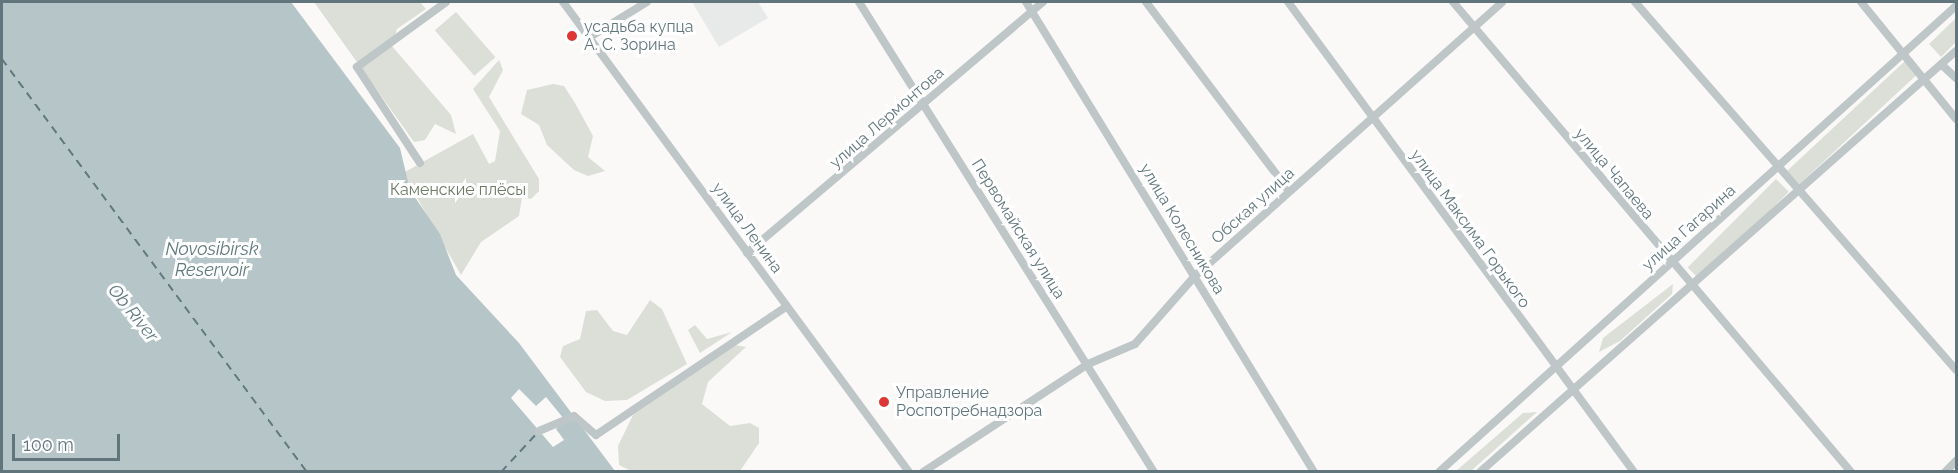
<!DOCTYPE html>
<meta charset="utf-8">
<style>
body{margin:0}
#map{position:relative;width:1958px;height:473px;overflow:hidden;background:#faf9f8;font-family:Raleway,sans-serif}
div>[style]{position:absolute}
.built>*{inset:0;background:#e8e9e9}
.green>*{inset:0;background:#dbdfd7;transform-origin:0 0}
.water>*{inset:0;background:#b6c6c8}
.pier>*{inset:0;background:#faf9f8}
.ferry>*{height:1.5px;margin-top:-0.75px;transform-origin:0;background:repeating-linear-gradient(90deg,#607a7c 0 8px,transparent 0 14px)}
.minor>*{height:8px;margin:-4px;padding:0 4px;transform-origin:4px;border-radius:4px;background:#bfc6c8}
.dots>*{width:16px;height:16px;translate:-50% -50%;box-sizing:border-box;border:3px solid #fff;border-radius:50%}
span{translate:-50% -50%;white-space:nowrap;text-align:center;line-height:1.15;-webkit-text-stroke:6px #fff;paint-order:stroke}
.poi-label{font-size:16px;color:#61767c}
.left{translate:0 -50%;text-align:left}
.street-label{font-size:16px;color:#61767c}
.park-label{font-size:16px;color:#6d7a65}
.water-label{font-size:18px;color:#607a7c;font-style:italic}
.frame{position:absolute;inset:0;border:3px solid #61767c;pointer-events:none}
.scale{position:absolute;left:12px;top:434px;width:108px;height:27px;box-sizing:border-box;border:3px solid #61767c;border-top:0;padding-left:8px;font-size:18px;line-height:21px;white-space:nowrap;color:#61767c;-webkit-text-stroke:4px #fff;paint-order:stroke}
</style>
<div id="map">
<div class="built">
<i style="clip-path:polygon(692px 2px,758px 2px,768px 18px,719px 47px)"></i>
</div>
<div class="green">
<i style="clip-path:polygon(314px 2px,420px 2px,426px 9px,397px 29px,392px 46px,451px 115px,456px 134px,435px 124px,425px 140px,414px 142px)"></i>
<i style="left:456px;top:12px;width:60px;height:28px;rotate:49deg"></i>
<i style="clip-path:polygon(1956px 18px,1956px 42px,1941px 57px,1929px 44px)"></i>
<i style="clip-path:polygon(499px 60px,503px 70px,489px 97px,539px 179px,539px 191px,531px 199px,522px 197px,519px 216px,481px 242px,461px 275px,403px 173px,473px 134px,489px 164px,495px 161px,500px 131px,473px 89px)"></i>
<i style="left:1905px;top:61px;width:18px;height:161px;rotate:47deg"></i>
<i style="clip-path:polygon(553px 84px,564px 86px,575px 103px,593px 136px,588px 157px,605px 171px,588px 176px,574px 170px,547px 145px,539px 125px,521px 114px,527px 90px)"></i>
<i style="left:1776px;top:179px;width:18px;height:125px;rotate:45deg"></i>
<i style="clip-path:polygon(1673px 284px,1672px 294px,1620px 341px,1599px 352px,1603px 338px)"></i>
<i style="clip-path:polygon(650px 300px,662px 309px,687px 364px,627px 400px,605px 401px,586px 392px,560px 357px,563px 346px,580px 339px,586px 311px,597px 310px,613px 331px,627px 335px)"></i>
<i style="clip-path:polygon(695px 325px,707px 339px,732px 332px,700px 353px,688px 330px)"></i>
<i style="clip-path:polygon(735px 345px,746px 347px,708px 382px,702px 404px,730px 426px,750px 423px,759px 428px,759px 443px,740px 471px,631px 471px,619px 465px,618px 446px,633px 415px)"></i>
<i style="clip-path:polygon(1537px 412px,1471px 471px,1456px 471px,1523px 413px)"></i>
</div>
<div class="water">
<i style="clip-path:polygon(2px 2px,291px 2px,400px 148px,410px 190px,440px 234px,456px 275px,519px 343px,615px 471px,2px 471px)"></i>
</div>
<div class="pier">
<i style="clip-path:polygon(519px 389px,536px 406px,546px 397px,564px 419px,556px 429px,564px 440px,553px 447px,511px 398px)"></i>
</div>
<div class="ferry">
<i style="left:2px;top:59px;width:513px;rotate:53.55deg"></i>
<i style="left:501px;top:472px;width:53px;rotate:-47.3deg"></i>
</div>
<div class="minor">
<i style="left:563px;top:2px;width:584px;rotate:53.64deg"></i>
<i style="left:859px;top:2px;width:555px;rotate:57.89deg"></i>
<i style="left:1026px;top:2px;width:551px;rotate:58.5deg"></i>
<i style="left:1146px;top:2px;width:237px;rotate:52.9deg"></i>
<i style="left:1288px;top:2px;width:584px;rotate:53.64deg"></i>
<i style="left:1453px;top:2px;width:616px;rotate:49.74deg"></i>
<i style="left:1635px;top:2px;width:488px;rotate:48.9deg"></i>
<i style="left:1861px;top:2px;width:151px;rotate:50.9deg"></i>
<i style="left:593px;top:35px;width:63px;rotate:-31.4deg"></i>
<i style="left:1942px;top:65px;width:19px;rotate:43deg"></i>
<i style="left:420px;top:163px;width:115px;rotate:-123.3deg"></i>
<i style="left:357px;top:67px;width:110px;rotate:-36.1deg"></i>
<i style="left:747px;top:253px;width:388px;rotate:-40.3deg"></i>
<i style="left:539px;top:431px;width:38px;rotate:-23deg"></i>
<i style="left:574px;top:416px;width:29px;rotate:41deg"></i>
<i style="left:596px;top:435px;width:230px;rotate:-34deg"></i>
<i style="left:923px;top:472px;width:197px;rotate:-33.2deg"></i>
<i style="left:1088px;top:364px;width:51px;rotate:-23.1deg"></i>
<i style="left:1135px;top:344px;width:91px;rotate:-48.6deg"></i>
<i style="left:1195px;top:276px;width:411px;rotate:-41.7deg"></i>
<i style="left:1439px;top:472px;width:696px;rotate:-42.03deg"></i>
<i style="left:1480px;top:472px;width:635px;rotate:-41.49deg"></i>
<i style="left:1945px;top:472px;width:16px;rotate:-45deg"></i>
</div>
<div class="dots">
<i style="left:572px;top:36px;background:#dd3635"></i>
<i style="left:884px;top:402px;background:#dd3635"></i>
</div>
<div class="poi-label">
<span class="left" style="left:584px;top:36px">усадьба купца<br>А. С. Зорина</span>
<span class="left" style="left:896px;top:402px">Управление<br>Роспотребнадзора</span>
</div>
<div class="street-label">
<span style="left:887px;top:118px;rotate:-41deg">улица Лермонтова</span>
<span style="left:1614px;top:174px;rotate:50deg">улица Чапаева</span>
<span style="left:1253px;top:206px;rotate:-42deg">Обская улица</span>
<span style="left:747px;top:228px;rotate:54deg">улица Ленина</span>
<span style="left:1689px;top:228px;rotate:-42deg">улица Гагарина</span>
<span style="left:1018px;top:229px;rotate:58deg">Первомайская улица</span>
<span style="left:1182px;top:229px;rotate:59deg">улица Колесникова</span>
<span style="left:1470px;top:229px;rotate:54deg">улица Максима Горького</span>
</div>
<div class="park-label">
<span style="left:458px;top:190px">Каменские плёсы</span>
</div>
<div class="water-label">
<span style="left:212px;top:260px">Novosibirsk<br>Reservoir</span>
<span style="left:133px;top:313px;rotate:51deg">Ob River</span>
</div>
<div class="frame"></div>
<div class="scale">100 m</div>
</div>
